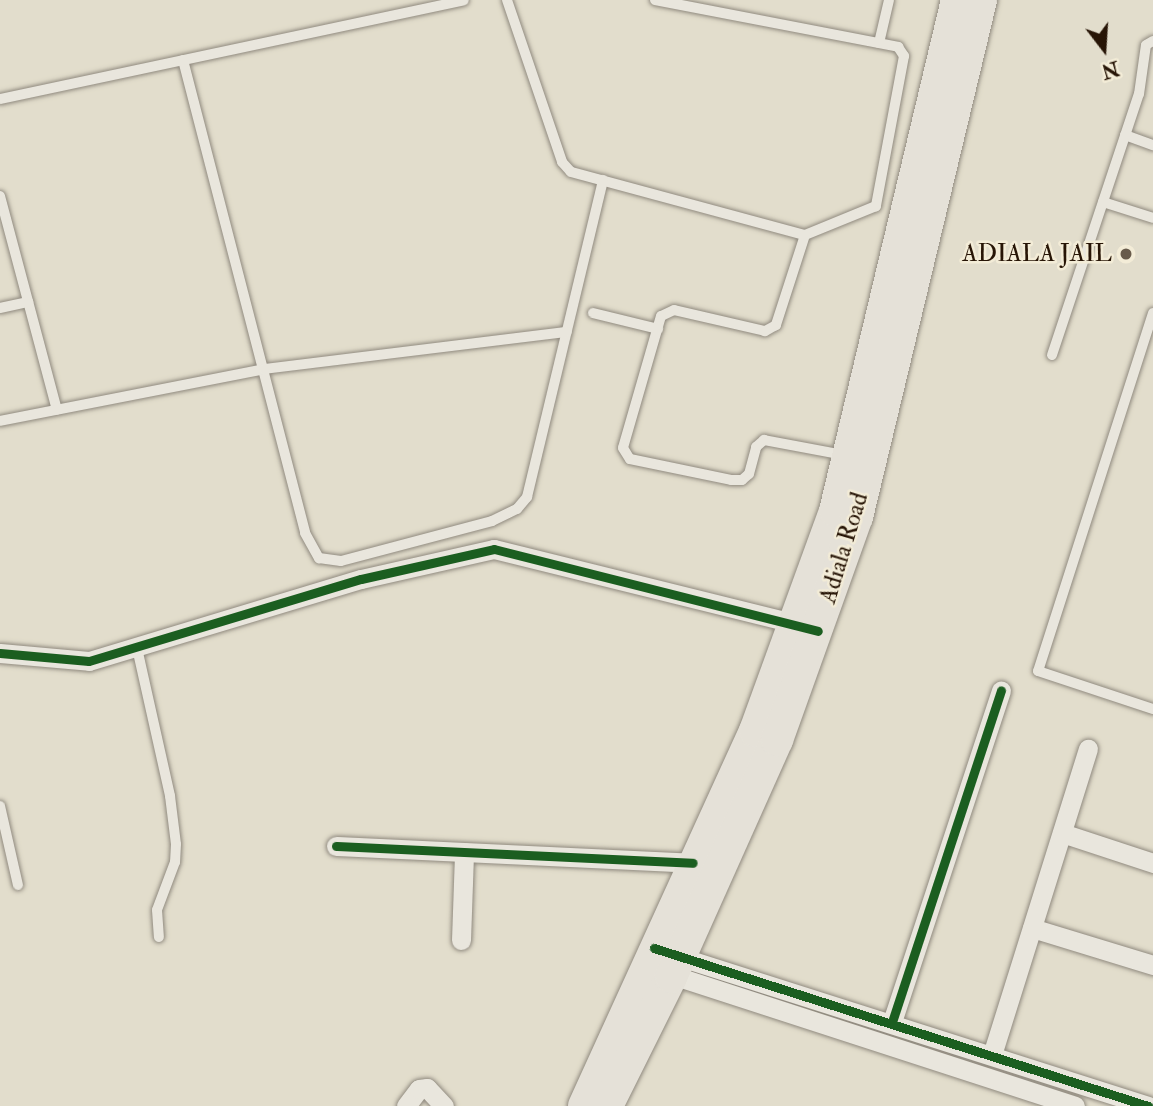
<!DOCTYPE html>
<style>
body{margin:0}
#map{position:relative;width:1153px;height:1106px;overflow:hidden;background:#e2ddcc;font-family:"IM FELL Double Pica",serif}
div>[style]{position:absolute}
.roads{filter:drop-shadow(0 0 2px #908a7f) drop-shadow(0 0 2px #908a7f)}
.lane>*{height:10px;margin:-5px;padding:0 5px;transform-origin:5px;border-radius:5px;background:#e9e6dd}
.street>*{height:19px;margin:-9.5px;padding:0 9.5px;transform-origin:9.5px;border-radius:9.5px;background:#e9e6dd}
.primary>*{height:32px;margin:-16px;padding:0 16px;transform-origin:16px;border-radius:16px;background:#e5e1d8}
.cycleway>*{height:9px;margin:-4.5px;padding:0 4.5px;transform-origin:4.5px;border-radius:4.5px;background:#1b5e20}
.dots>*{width:19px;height:19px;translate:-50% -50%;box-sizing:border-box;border:4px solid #f3ecd7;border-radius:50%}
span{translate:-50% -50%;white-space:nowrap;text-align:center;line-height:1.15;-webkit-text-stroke:5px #f3ecd7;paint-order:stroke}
.poi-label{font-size:24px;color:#271506}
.right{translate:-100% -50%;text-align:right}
.street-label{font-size:24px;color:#271506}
.north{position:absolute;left:1069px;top:14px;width:70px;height:70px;-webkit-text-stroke:5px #f3ecd7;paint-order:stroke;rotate:163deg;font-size:19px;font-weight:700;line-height:28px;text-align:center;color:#271506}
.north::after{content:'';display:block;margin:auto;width:24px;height:32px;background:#271506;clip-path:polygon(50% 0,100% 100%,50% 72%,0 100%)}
</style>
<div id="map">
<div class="roads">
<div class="lane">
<i style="left:507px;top:0;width:171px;rotate:71.2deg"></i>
<i style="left:562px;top:162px;width:13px;rotate:48deg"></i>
<i style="left:571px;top:172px;width:242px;rotate:15.1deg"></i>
<i style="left:655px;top:0;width:248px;rotate:10.9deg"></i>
<i style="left:898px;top:47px;width:11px;rotate:56deg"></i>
<i style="left:904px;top:56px;width:153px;rotate:100.6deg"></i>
<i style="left:876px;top:206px;width:77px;rotate:157.8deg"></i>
<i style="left:805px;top:235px;width:95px;rotate:107.9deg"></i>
<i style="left:776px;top:325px;width:13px;rotate:151deg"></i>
<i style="left:765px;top:331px;width:93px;rotate:-167deg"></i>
<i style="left:674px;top:310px;width:14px;rotate:155deg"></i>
<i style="left:661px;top:316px;width:137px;rotate:106.1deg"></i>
<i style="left:623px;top:448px;width:13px;rotate:58deg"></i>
<i style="left:630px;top:459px;width:103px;rotate:11.7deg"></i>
<i style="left:731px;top:480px;width:11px"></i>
<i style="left:742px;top:480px;width:9px;rotate:-41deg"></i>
<i style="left:749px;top:474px;width:28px;rotate:-75deg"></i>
<i style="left:756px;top:447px;width:11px;rotate:-41deg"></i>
<i style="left:764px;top:440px;width:81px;rotate:10.6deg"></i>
<i style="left:879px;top:43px;width:44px;rotate:-76.9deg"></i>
<i style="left:183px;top:60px;width:488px;rotate:75.5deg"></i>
<i style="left:305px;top:533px;width:29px;rotate:61deg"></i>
<i style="left:319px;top:558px;width:22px;rotate:8deg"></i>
<i style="left:341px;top:561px;width:156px;rotate:-14.8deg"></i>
<i style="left:492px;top:521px;width:28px;rotate:-26deg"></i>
<i style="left:517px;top:509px;width:16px;rotate:-50deg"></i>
<i style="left:527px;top:497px;width:326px;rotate:-76.5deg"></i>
<i style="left:0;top:99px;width:474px;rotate:-12deg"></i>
<i style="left:1125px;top:135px;width:30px;rotate:20deg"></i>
<i style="left:0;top:196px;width:221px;rotate:75.1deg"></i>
<i style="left:1103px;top:202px;width:52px;rotate:17.7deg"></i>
<i style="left:0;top:308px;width:29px;rotate:-12deg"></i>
<i style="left:593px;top:313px;width:67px;rotate:13.8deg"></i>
<i style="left:1153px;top:313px;width:376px;rotate:107.8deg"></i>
<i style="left:1038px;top:671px;width:121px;rotate:18.3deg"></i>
<i style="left:1052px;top:355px;width:275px;rotate:-71.6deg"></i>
<i style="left:1139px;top:94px;width:49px;rotate:-81.9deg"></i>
<i style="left:1146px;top:45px;width:8px;rotate:-30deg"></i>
<i style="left:0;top:421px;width:269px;rotate:-11.1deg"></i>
<i style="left:264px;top:369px;width:305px;rotate:-7deg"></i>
<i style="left:137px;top:648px;width:152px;rotate:77.4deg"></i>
<i style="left:170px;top:796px;width:48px;rotate:82.9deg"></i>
<i style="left:176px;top:844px;width:18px;rotate:93deg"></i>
<i style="left:175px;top:862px;width:51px;rotate:110.6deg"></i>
<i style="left:157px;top:910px;width:27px;rotate:86deg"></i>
<i style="left:0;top:806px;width:81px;rotate:77.2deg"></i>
</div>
<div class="street">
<i style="left:0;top:653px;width:89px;rotate:5.1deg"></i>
<i style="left:89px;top:661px;width:284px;rotate:-16.8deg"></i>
<i style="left:361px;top:579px;width:136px;rotate:-12.7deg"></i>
<i style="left:494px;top:549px;width:319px;rotate:13.9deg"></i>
<i style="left:1062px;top:833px;width:96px;rotate:18.2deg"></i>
<i style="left:336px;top:846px;width:357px;rotate:2.7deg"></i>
<i style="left:1032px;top:928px;width:127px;rotate:17deg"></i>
<i style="left:461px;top:940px;width:88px;rotate:-88deg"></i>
<i style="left:671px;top:954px;width:501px;rotate:17.67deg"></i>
<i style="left:663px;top:972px;width:433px;rotate:18deg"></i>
<i style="left:892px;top:1022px;width:349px;rotate:-71.8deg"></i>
<i style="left:992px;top:1055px;width:321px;rotate:-72.6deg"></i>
<i style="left:406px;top:1106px;width:21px;rotate:-53deg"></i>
<i style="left:419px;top:1089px;width:8px;rotate:-7deg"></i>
<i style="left:427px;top:1088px;width:25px;rotate:47deg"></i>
</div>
<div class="primary">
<i style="left:584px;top:1106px;width:412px;rotate:-65.5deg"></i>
<i style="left:755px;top:731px;width:234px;rotate:-70deg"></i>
<i style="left:835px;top:511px;width:525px;rotate:-76.57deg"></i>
<i style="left:607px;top:1106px;width:144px;rotate:-63.6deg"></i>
<i style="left:671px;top:977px;width:260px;rotate:-65.9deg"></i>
<i style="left:777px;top:740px;width:237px;rotate:-70.3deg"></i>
<i style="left:857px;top:517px;width:532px;rotate:-76.51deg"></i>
</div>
</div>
<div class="cycleway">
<i style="left:0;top:653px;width:89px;rotate:5.1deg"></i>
<i style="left:89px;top:661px;width:284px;rotate:-16.8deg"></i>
<i style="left:361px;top:579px;width:136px;rotate:-12.7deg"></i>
<i style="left:494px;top:549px;width:334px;rotate:14.2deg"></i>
<i style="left:336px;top:846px;width:357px;rotate:2.7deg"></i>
<i style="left:654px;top:948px;width:519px;rotate:17.74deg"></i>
<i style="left:892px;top:1022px;width:349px;rotate:-71.8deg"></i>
</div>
<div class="dots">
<i style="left:1126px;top:254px;background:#685b4b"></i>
</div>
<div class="poi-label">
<span class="right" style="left:1112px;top:254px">ADIALA JAIL</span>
</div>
<div class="street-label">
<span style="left:844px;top:548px;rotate:-73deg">Adiala Road</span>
</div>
<div class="north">N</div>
</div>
